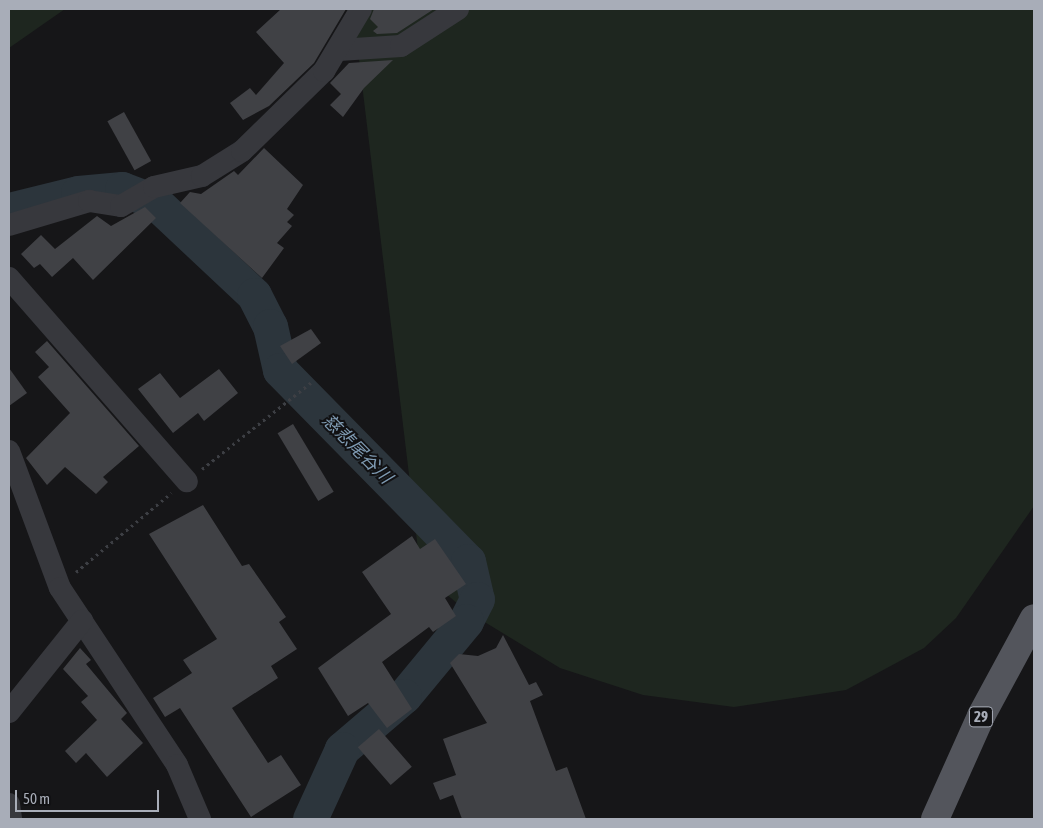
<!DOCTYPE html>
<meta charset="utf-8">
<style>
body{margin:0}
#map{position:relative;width:1043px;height:828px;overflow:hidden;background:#161618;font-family:"Asap Condensed","Noto Sans JP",sans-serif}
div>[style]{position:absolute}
.green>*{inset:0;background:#1e261f}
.river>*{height:35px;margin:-17.5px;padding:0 17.5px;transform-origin:17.5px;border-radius:17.5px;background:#2c353c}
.building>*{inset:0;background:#404145;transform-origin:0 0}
.path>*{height:3px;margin-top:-1.5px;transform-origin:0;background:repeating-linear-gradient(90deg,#3d3f44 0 2.5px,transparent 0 6.5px)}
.minor>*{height:22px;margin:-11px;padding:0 11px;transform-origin:11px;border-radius:11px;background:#37383d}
.primary>*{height:28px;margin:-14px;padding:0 14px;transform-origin:14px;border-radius:14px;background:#53555c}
span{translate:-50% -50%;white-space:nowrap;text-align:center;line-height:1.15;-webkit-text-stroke:4px #111113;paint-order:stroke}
.shield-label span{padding:1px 4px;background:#111113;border:1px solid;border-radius:4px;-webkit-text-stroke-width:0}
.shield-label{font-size:15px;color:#a8adb8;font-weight:700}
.water-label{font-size:18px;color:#7f9bb3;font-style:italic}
.frame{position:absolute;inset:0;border:10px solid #a8adb8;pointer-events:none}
.scale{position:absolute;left:15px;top:790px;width:144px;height:22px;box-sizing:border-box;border:2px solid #a8adb8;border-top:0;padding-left:6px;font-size:15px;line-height:18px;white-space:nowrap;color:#a8adb8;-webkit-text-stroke:4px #111113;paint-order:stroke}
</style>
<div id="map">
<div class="green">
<i style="clip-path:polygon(9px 9px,65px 9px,9px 48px)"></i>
<i style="clip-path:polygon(353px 9px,1034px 9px,1034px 506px,956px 618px,924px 648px,846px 690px,734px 707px,643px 695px,560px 668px,465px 610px,431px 581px,420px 566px)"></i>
</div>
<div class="river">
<i style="left:9px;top:210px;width:71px;rotate:-13.8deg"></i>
<i style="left:78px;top:193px;width:44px;rotate:-5.2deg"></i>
<i style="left:122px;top:189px;width:34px;rotate:21deg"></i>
<i style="left:154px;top:201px;width:137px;rotate:43.2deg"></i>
<i style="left:254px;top:295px;width:35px;rotate:63deg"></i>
<i style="left:270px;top:326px;width:45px;rotate:77.2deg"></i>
<i style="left:280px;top:370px;width:268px;rotate:45.5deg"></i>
<i style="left:468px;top:561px;width:39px;rotate:77deg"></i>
<i style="left:477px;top:599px;width:25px;rotate:117deg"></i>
<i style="left:466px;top:621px;width:97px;rotate:129.6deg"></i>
<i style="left:404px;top:696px;width:82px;rotate:139.5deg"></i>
<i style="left:342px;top:749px;width:77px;rotate:114.6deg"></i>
</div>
<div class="building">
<i style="clip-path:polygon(281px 9px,346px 9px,314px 63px,269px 106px,243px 120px,230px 103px,250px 88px,256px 95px,284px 63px,256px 32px)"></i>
<i style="clip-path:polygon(374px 9px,434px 9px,397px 33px,377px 34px,373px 31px,378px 27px,370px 19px)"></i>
<i style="clip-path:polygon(393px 60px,364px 88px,343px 117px,330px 105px,341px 94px,330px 83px,349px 63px)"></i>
<i style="left:124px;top:112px;width:56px;height:19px;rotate:61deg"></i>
<i style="clip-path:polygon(264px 148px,303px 185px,287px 209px,294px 215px,287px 222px,292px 226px,277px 243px,284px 248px,262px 278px,180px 203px,190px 192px,201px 194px,234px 171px,238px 175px)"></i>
<i style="clip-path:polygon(145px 207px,156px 218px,93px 280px,73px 258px,52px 277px,40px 264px,34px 268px,21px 254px,41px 235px,55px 249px,97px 216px,111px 226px)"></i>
<i style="clip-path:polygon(311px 329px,321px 343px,292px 364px,280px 346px)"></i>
<i style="clip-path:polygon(47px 341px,139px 446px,103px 477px,108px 482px,96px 494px,65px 467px,47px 485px,26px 458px,70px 413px,38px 377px,49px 367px,35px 352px)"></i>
<i style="clip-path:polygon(9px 368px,27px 393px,9px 406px)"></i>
<i style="clip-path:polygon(219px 369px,238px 393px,204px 421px,198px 413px,173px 433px,138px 389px,160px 373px,180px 398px)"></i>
<i style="left:293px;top:424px;width:79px;height:18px;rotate:59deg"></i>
<i style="clip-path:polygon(203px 505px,242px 566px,249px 564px,286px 617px,279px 622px,297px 649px,271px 666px,278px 678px,232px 708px,268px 763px,281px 755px,301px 785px,251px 817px,180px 708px,165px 717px,153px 698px,192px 673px,183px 660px,217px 639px,149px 534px)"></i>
<i style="clip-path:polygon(412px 536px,420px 549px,435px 539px,466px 584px,445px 598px,456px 616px,433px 632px,429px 627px,382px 662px,412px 709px,387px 728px,368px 703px,348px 716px,318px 668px,391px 614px,362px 572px)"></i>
<i style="clip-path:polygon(503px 635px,529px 685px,536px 682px,543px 695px,530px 701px,556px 771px,567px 767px,586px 819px,462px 819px,453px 795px,440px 800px,433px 783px,456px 775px,443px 739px,487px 723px,450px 663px,459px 654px,478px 656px,496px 648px)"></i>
<i style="clip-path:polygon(80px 648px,91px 660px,86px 664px,127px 713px,121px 719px,143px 743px,107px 777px,86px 753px,76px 763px,65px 751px,97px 720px,81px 702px,88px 696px,63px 669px)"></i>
<i style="left:379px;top:729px;width:50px;height:28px;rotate:49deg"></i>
</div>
<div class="path">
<i style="left:202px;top:469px;width:142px;rotate:-38.4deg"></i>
<i style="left:76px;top:572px;width:124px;rotate:-39.7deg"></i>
</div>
<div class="minor">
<i style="left:339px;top:50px;width:62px;rotate:-3.7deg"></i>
<i style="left:401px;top:46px;width:68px;rotate:-33deg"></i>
<i style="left:9px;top:225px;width:84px;rotate:-16.7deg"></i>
<i style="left:89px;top:201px;width:32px;rotate:9deg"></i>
<i style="left:121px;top:206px;width:38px;rotate:-30deg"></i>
<i style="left:154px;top:187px;width:49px;rotate:-12.9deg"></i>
<i style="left:202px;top:176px;width:47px;rotate:-32deg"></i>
<i style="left:242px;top:151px;width:115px;rotate:-44.3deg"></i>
<i style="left:324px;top:71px;width:72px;rotate:-59.2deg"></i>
<i style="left:9px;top:278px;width:270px;rotate:48.8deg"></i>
<i style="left:9px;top:451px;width:146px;rotate:69.6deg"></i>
<i style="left:60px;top:588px;width:212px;rotate:56.5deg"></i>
<i style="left:177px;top:765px;width:59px;rotate:66.9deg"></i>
<i style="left:9px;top:712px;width:117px;rotate:-51.3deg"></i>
<i style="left:9px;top:804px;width:15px;rotate:82deg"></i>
</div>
<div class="primary">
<i style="left:935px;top:819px;width:113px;rotate:-65.9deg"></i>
<i style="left:981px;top:716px;width:111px;rotate:-61.6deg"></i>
</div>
<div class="shield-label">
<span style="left:981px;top:717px">29</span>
</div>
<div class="water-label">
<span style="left:357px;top:449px;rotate:45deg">慈悲尾谷川</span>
</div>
<div class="frame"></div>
<div class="scale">50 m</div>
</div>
